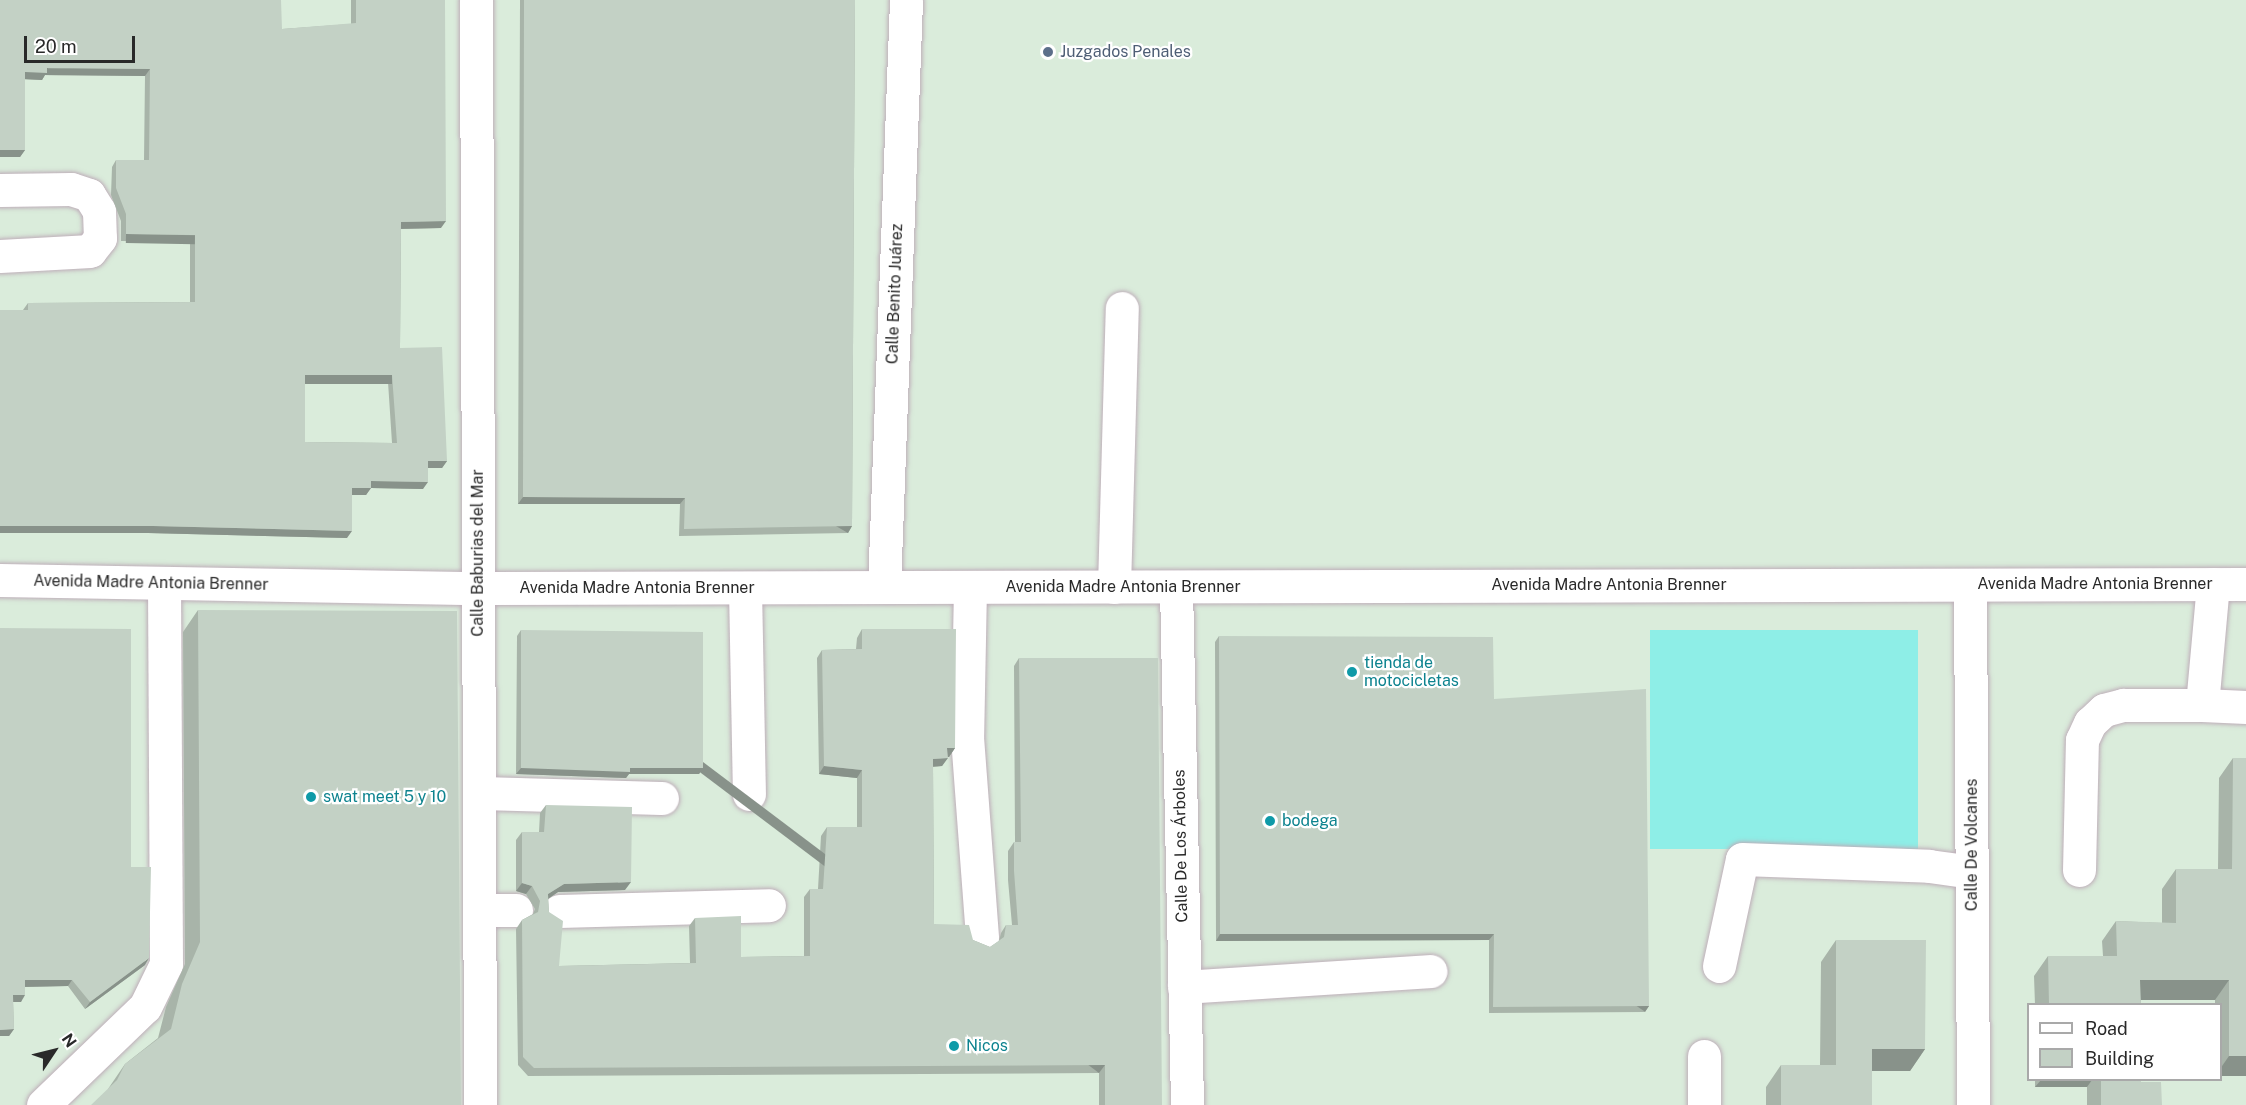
<!DOCTYPE html>
<meta charset="utf-8">
<style>
body{margin:0}
#map{position:relative;width:2246px;height:1105px;overflow:hidden;background:#daecdb;font-family:"Public Sans",sans-serif}
div>[style]{position:absolute}
.pitch>*{inset:0;background:#8eeee7;transform-origin:0 0}
.roads{filter:drop-shadow(0 0 2px #beaeb9) drop-shadow(0 0 2px #beaeb9)}
.minor>*{height:33px;margin:-16.5px;padding:0 16.5px;transform-origin:16.5px;border-radius:16.5px;background:#fff}
.wall>*{inset:0;background:#a8b4a9}
.shaded-wall>*{inset:0;background:#88928a;transform-origin:0 0}
.building>*{inset:0;background:#c3d1c5}
.dots>*{width:16px;height:16px;translate:-50% -50%;box-sizing:border-box;border:3px solid #fff;border-radius:50%}
span{translate:-50% -50%;white-space:nowrap;text-align:center;line-height:1.15;-webkit-text-stroke:4.5px #fff;paint-order:stroke}
.service-label{font-size:16px;color:#4e5e75}
.left{translate:0 -50%;text-align:left}
.street-label{font-size:16px;color:#292929}
.culture-label{font-size:16px;color:#0d838f}
.legend{position:absolute;left:2027px;top:1003px;width:195px;height:78px;box-sizing:border-box;background:#fff;border:2px solid #a9a9a9;margin:0;padding:8px 10px;list-style:none;font-size:18px;color:#292929}
.legend li{display:flex;align-items:center;gap:12px;height:30px}
.legend b{width:30px;border:2px solid #a9a9a9}
.north{position:absolute;left:24px;top:1021px;width:60px;height:60px;-webkit-text-stroke:4px #fff;paint-order:stroke;rotate:55deg;font-size:16px;font-weight:700;line-height:24px;text-align:center;color:#292929}
.north::after{content:'';display:block;margin:auto;width:21px;height:27px;background:#292929;clip-path:polygon(50% 0,100% 100%,50% 72%,0 100%)}
.scale{position:absolute;left:24px;top:36px;width:111px;height:27px;box-sizing:border-box;border:3px solid #292929;border-top:0;padding-left:8px;font-size:18px;line-height:21px;white-space:nowrap;color:#292929;-webkit-text-stroke:4px #fff;paint-order:stroke}
</style>
<div id="map">
<div class="pitch">
<i style="left:1918px;top:630px;width:219px;height:268px;rotate:90deg"></i>
</div>
<div class="roads">
<div class="minor">
<i style="left:476px;top:0;width:1105px;rotate:89.79deg"></i>
<i style="left:0;top:190px;width:71px;rotate:-0.8deg"></i>
<i style="left:71px;top:189px;width:19px;rotate:18deg"></i>
<i style="left:89px;top:195px;width:19px;rotate:58deg"></i>
<i style="left:99px;top:211px;width:27px;rotate:88deg"></i>
<i style="left:100px;top:238px;width:16px;rotate:128deg"></i>
<i style="left:90px;top:251px;width:90px;rotate:176.8deg"></i>
<i style="left:0;top:580px;width:478px;rotate:1deg"></i>
<i style="left:478px;top:588px;width:1768px;rotate:-0.13deg"></i>
<i style="left:2213px;top:584px;width:121px;rotate:95.2deg"></i>
<i style="left:2202px;top:705px;width:44px;rotate:2.6deg"></i>
<i style="left:1970px;top:585px;width:520px;rotate:89.67deg"></i>
<i style="left:884px;top:587px;width:587px;rotate:-87.85deg"></i>
<i style="left:970px;top:587px;width:150px;rotate:91.1deg"></i>
<i style="left:967px;top:737px;width:201px;rotate:85.7deg"></i>
<i style="left:1114px;top:587px;width:279px;rotate:-88.4deg"></i>
<i style="left:1176px;top:587px;width:518px;rotate:88.78deg"></i>
<i style="left:745px;top:588px;width:206px;rotate:88.9deg"></i>
<i style="left:480px;top:793px;width:182px;rotate:1.6deg"></i>
<i style="left:2079px;top:870px;width:130px;rotate:-88.7deg"></i>
<i style="left:2082px;top:740px;width:19px;rotate:-65deg"></i>
<i style="left:2090px;top:723px;width:19px;rotate:-43deg"></i>
<i style="left:2104px;top:710px;width:20px;rotate:-15deg"></i>
<i style="left:2123px;top:705px;width:79px"></i>
<i style="left:479px;top:910px;width:37px"></i>
<i style="left:559px;top:911px;width:210px;rotate:-1.6deg"></i>
<i style="left:1719px;top:966px;width:109px;rotate:-77.9deg"></i>
<i style="left:1742px;top:859px;width:187px;rotate:2.1deg"></i>
<i style="left:1929px;top:866px;width:43px;rotate:7.9deg"></i>
<i style="left:1184px;top:987px;width:247px;rotate:-3.7deg"></i>
<i style="left:1704px;top:1056px;width:49px;rotate:90deg"></i>
<i style="left:43px;top:1105px;width:141px;rotate:-43.9deg"></i>
<i style="left:145px;top:1007px;width:48px;rotate:-64deg"></i>
<i style="left:166px;top:964px;width:381px;rotate:-90.3deg"></i>
</div>
</div>
<div class="wall">
<i style="clip-path:polygon(evenodd,0 0,282px 29px,351px 24px,351px 0,445px 0,441px 228px,401px 229px,400px 348px,447px 461px,442px 468px,428px 468px,423px 489px,371px 488px,366px 495px,352px 495px,347px 538px,148px 533px,23px 310px,28px 303px,190px 302px,190px 242px,121px 241px,121px 221px,111px 195px,112px 167px,116px 160px,144px 160px,145px 76px,45px 75px,42px 80px,25px 79px,25px 150px,20px 157px,0 157px,0 0,305px 382px,388px 382px,392px 443px,305px 442px,305px 382px)"></i>
<i style="clip-path:polygon(520px 0,855px 0,852px 526px,848px 533px,679px 536px,680px 504px,518px 504px)"></i>
<i style="clip-path:polygon(198px 610px,461px 1105px,108px 1089px,125px 1064px,158px 1038px,166px 1007px,185px 964px,183px 632px)"></i>
<i style="clip-path:polygon(0 628px,131px 867px,145px 965px,85px 1009px,68px 986px,25px 987px,21px 1002px,13px 1002px,14px 1029px,9px 1036px,0 1036px)"></i>
<i style="clip-path:polygon(862px 629px,955px 748px,949px 757px,948px 757px,942px 766px,933px 767px,934px 924px,990px 947px,999px 941px,1001px 933px,1006px 925px,1012px 925px,1008px 880px,1008px 851px,1014px 842px,1015px 842px,1014px 666px,1019px 658px,1162px 1105px,1099px 1105px,1099px 1073px,528px 1076px,518px 1065px,516px 929px,522px 920px,533px 914px,535px 909px,526px 894px,516px 891px,516px 840px,522px 832px,539px 832px,540px 813px,546px 805px,625px 890px,558px 892px,548px 899px,549px 912px,559px 966px,690px 963px,689px 926px,695px 918px,741px 957px,804px 956px,804px 897px,810px 889px,818px 889px,821px 836px,827px 827px,857px 827px,857px 778px,819px 774px,817px 658px,822px 650px,856px 649px,857px 638px)"></i>
<i style="clip-path:polygon(521px 630px,703px 768px,699px 774px,629px 774px,626px 778px,516px 774px,517px 636px)"></i>
<i style="clip-path:polygon(1219px 636px,1649px 1006px,1645px 1012px,1489px 1013px,1489px 940px,1216px 941px,1215px 642px)"></i>
<i style="clip-path:polygon(2233px 758px,2246px 758px,2246px 1076px,2220px 1076px,2220px 1005px,2215px 1005px,2215px 1000px,2141px 1000px,2141px 1005px,2035px 1005px,2034px 976px,2048px 956px,2103px 956px,2102px 941px,2116px 921px,2162px 923px,2162px 889px,2176px 869px,2218px 869px,2219px 778px)"></i>
<i style="clip-path:polygon(1836px 940px,1925px 1049px,1910px 1071px,1872px 1071px,1872px 1105px,1766px 1105px,1766px 1087px,1781px 1065px,1820px 1065px,1821px 962px)"></i>
<i style="clip-path:polygon(2035px 1080px,2141px 1080px,2141px 1082px,2162px 1105px,2087px 1105px,2087px 1087px,2035px 1087px)"></i>
</div>
<div class="shaded-wall">
<i style="clip-path:polygon(47px 68px,150px 69px,145px 76px,45px 75px,42px 80px,20px 79px,25px 72px)"></i>
<i style="clip-path:polygon(0 150px,25px 150px,20px 157px,0 157px)"></i>
<i style="clip-path:polygon(446px 221px,441px 228px,396px 229px,401px 222px)"></i>
<i style="left:126px;top:234px;width:69px;height:9px;rotate:1deg"></i>
<i style="left:305px;top:375px;width:87px;height:9px"></i>
<i style="clip-path:polygon(428px 461px,447px 461px,442px 468px,423px 468px)"></i>
<i style="clip-path:polygon(371px 481px,428px 482px,423px 489px,371px 488px,366px 495px,347px 495px,352px 488px)"></i>
<i style="clip-path:polygon(523px 497px,685px 498px,680px 504px,518px 504px)"></i>
<i style="clip-path:polygon(0 526px,153px 526px,352px 531px,347px 538px,148px 533px,0 533px)"></i>
<i style="left:852px;top:526px;width:8px;height:168px;rotate:120deg"></i>
<i style="clip-path:polygon(947px 748px,955px 748px,949px 757px,941px 757px)"></i>
<i style="clip-path:polygon(948px 758px,942px 766px,927px 767px,933px 759px)"></i>
<i style="clip-path:polygon(824px 766px,862px 770px,857px 778px,819px 774px)"></i>
<i style="clip-path:polygon(521px 768px,703px 768px,699px 774px,629px 774px,626px 778px,516px 774px)"></i>
<i style="clip-path:polygon(631px 882px,625px 890px,558px 892px,542px 903px,548px 894px,564px 884px)"></i>
<i style="clip-path:polygon(522px 883px,532px 886px,526px 894px,516px 891px)"></i>
<i style="clip-path:polygon(1220px 934px,1494px 934px,1489px 940px,1216px 941px)"></i>
<i style="clip-path:polygon(149px 958px,145px 965px,85px 1009px,90px 1002px)"></i>
<i style="clip-path:polygon(25px 980px,72px 980px,68px 986px,20px 987px)"></i>
<i style="clip-path:polygon(2140px 980px,2229px 980px,2215px 1000px,2126px 1000px)"></i>
<i style="clip-path:polygon(13px 995px,25px 995px,21px 1002px,8px 1002px)"></i>
<i style="left:1649px;top:1006px;width:7px;height:156px;rotate:124deg"></i>
<i style="clip-path:polygon(14px 1029px,9px 1036px,0 1036px,0 1030px)"></i>
<i style="clip-path:polygon(1872px 1049px,1925px 1049px,1910px 1071px,1856px 1071px)"></i>
<i style="clip-path:polygon(2229px 1056px,2246px 1056px,2246px 1076px,2220px 1076px,2220px 1069px)"></i>
<i style="left:1105px;top:1065px;width:10px;height:571px;rotate:127deg"></i>
<i style="clip-path:polygon(2041px 1080px,2092px 1080px,2087px 1087px,2035px 1087px)"></i>
</div>
<div class="building">
<i style="clip-path:polygon(evenodd,0 0,281px 0,282px 29px,356px 23px,356px 0,445px 0,446px 221px,401px 222px,400px 348px,442px 347px,447px 461px,428px 461px,428px 482px,371px 481px,371px 488px,352px 488px,352px 531px,153px 526px,0 526px,0 310px,28px 310px,28px 303px,195px 302px,195px 235px,126px 234px,126px 214px,116px 188px,116px 160px,149px 160px,150px 69px,47px 68px,47px 73px,25px 72px,25px 150px,0 150px,0 0,305px 375px,392px 375px,397px 443px,305px 442px,305px 375px)"></i>
<i style="clip-path:polygon(524px 0,855px 0,852px 526px,684px 529px,685px 498px,523px 497px)"></i>
<i style="clip-path:polygon(198px 610px,457px 611px,461px 1105px,91px 1105px,117px 1080px,125px 1064px,171px 1029px,182px 984px,200px 942px)"></i>
<i style="clip-path:polygon(0 628px,131px 629px,131px 867px,151px 867px,149px 958px,90px 1002px,72px 980px,25px 980px,25px 995px,13px 995px,14px 1029px,0 1030px)"></i>
<i style="clip-path:polygon(862px 629px,956px 629px,955px 748px,947px 748px,948px 758px,933px 759px,934px 924px,969px 925px,973px 940px,990px 947px,1004px 937px,1006px 925px,1018px 925px,1014px 871px,1014px 842px,1021px 842px,1019px 658px,1158px 658px,1162px 1105px,1105px 1105px,1105px 1065px,534px 1068px,523px 1057px,522px 920px,538px 912px,540px 901px,532px 886px,522px 883px,522px 832px,544px 832px,546px 805px,632px 807px,631px 882px,564px 884px,548px 894px,549px 912px,563px 921px,559px 966px,696px 963px,695px 918px,741px 916px,741px 957px,810px 956px,810px 889px,823px 889px,827px 827px,862px 827px,862px 770px,824px 766px,822px 650px,862px 649px)"></i>
<i style="clip-path:polygon(521px 630px,703px 632px,703px 768px,630px 768px,630px 772px,521px 768px)"></i>
<i style="clip-path:polygon(1219px 636px,1493px 637px,1494px 699px,1646px 689px,1649px 1006px,1493px 1007px,1494px 934px,1220px 934px)"></i>
<i style="clip-path:polygon(2233px 758px,2246px 758px,2246px 1056px,2229px 1056px,2229px 980px,2140px 980px,2141px 1005px,2049px 1005px,2048px 956px,2117px 956px,2116px 921px,2176px 923px,2176px 869px,2232px 869px)"></i>
<i style="clip-path:polygon(1836px 940px,1926px 940px,1925px 1049px,1872px 1049px,1872px 1105px,1781px 1105px,1781px 1065px,1836px 1065px)"></i>
<i style="clip-path:polygon(2101px 1080px,2141px 1080px,2141px 1082px,2161px 1082px,2162px 1105px,2101px 1105px)"></i>
</div>
<div class="dots">
<i style="left:1048px;top:52px;background:#5c6f8a"></i>
<i style="left:1352px;top:672px;background:#0f9aa8"></i>
<i style="left:311px;top:797px;background:#0f9aa8"></i>
<i style="left:1270px;top:821px;background:#0f9aa8"></i>
<i style="left:954px;top:1046px;background:#0f9aa8"></i>
</div>
<div class="service-label">
<span class="left" style="left:1060px;top:52px">Juzgados Penales</span>
</div>
<div class="street-label">
<span style="left:895px;top:294px;rotate:-88deg">Calle Benito Juárez</span>
<span style="left:478px;top:553px;rotate:-90deg">Calle Baburias del Mar</span>
<span style="left:151px;top:583px;rotate:1deg">Avenida Madre Antonia Brenner</span>
<span style="left:2095px;top:584px">Avenida Madre Antonia Brenner</span>
<span style="left:1609px;top:585px">Avenida Madre Antonia Brenner</span>
<span style="left:1123px;top:587px">Avenida Madre Antonia Brenner</span>
<span style="left:637px;top:588px">Avenida Madre Antonia Brenner</span>
<span style="left:1972px;top:845px;rotate:-90deg">Calle De Volcanes</span>
<span style="left:1181px;top:846px;rotate:-91deg">Calle De Los Árboles</span>
</div>
<div class="culture-label">
<span class="left" style="left:1364px;top:672px">tienda de<br>motocicletas</span>
<span class="left" style="left:323px;top:797px">swat meet 5 y 10</span>
<span class="left" style="left:1282px;top:821px">bodega</span>
<span class="left" style="left:966px;top:1046px">Nicos</span>
</div>
<ul class="legend">
<li><b style="height:8px;background:#fff"></b>Road</li>
<li><b style="height:16px;background:#c3d1c5"></b>Building</li>
</ul>
<div class="north">N</div>
<div class="scale">20 m</div>
</div>
